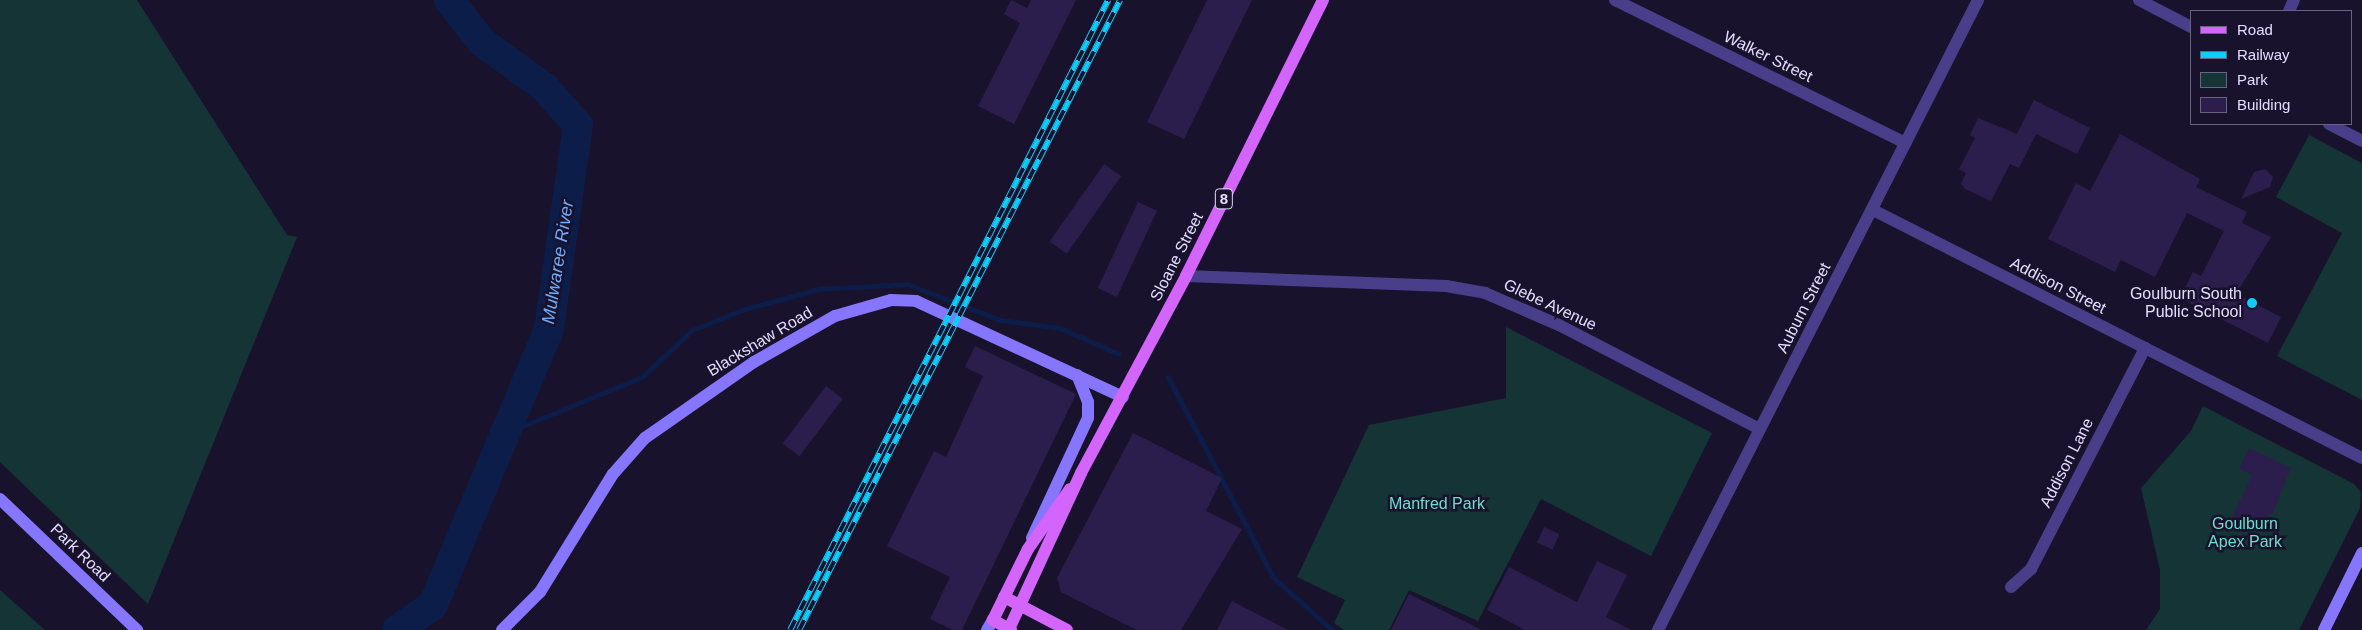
<!DOCTYPE html>
<style>
body{margin:0}
#map{position:relative;width:2362px;height:630px;overflow:hidden;background:#19122c;font-family:Helvetica,sans-serif}
div>[style]{position:absolute}
.green>*{inset:0;background:#153436}
.stream>*{height:5px;margin:-2.5px;padding:0 2.5px;transform-origin:2.5px;border-radius:2.5px;background:#0c1d4a}
.river>*{height:30px;margin:-15px;padding:0 15px;transform-origin:15px;border-radius:15px;background:#0c1d4a}
.building>*{inset:0;background:#2c1e4c;transform-origin:0 0}
.street>*{height:12px;margin:-6px;padding:0 6px;transform-origin:6px;border-radius:6px;background:#483e8a}
.secondary>*{height:12px;margin:-6px;padding:0 6px;transform-origin:6px;border-radius:6px;background:#8675fd}
.primary>*{height:12px;margin:-6px;padding:0 6px;transform-origin:6px;border-radius:6px;background:#d365fd}
.rail>*{height:5.5px;margin-top:-2.75px;transform-origin:0;background:repeating-linear-gradient(90deg,#19122c 0 11px,#0ccdfc 0 22px);box-sizing:border-box;border-block:1px solid #0ccdfc}
.dots>*{width:14px;height:14px;translate:-50% -50%;box-sizing:border-box;border:2px solid #19122c;border-radius:50%}
span{translate:-50% -50%;white-space:nowrap;text-align:center;line-height:1.15;-webkit-text-stroke:5px #19122c;paint-order:stroke}
.shield-label span{padding:1px 4px;background:#19122c;border:1px solid;border-radius:4px;-webkit-text-stroke-width:0}
.shield-label{font-size:15px;color:#e4ddff;font-weight:700}
.street-label{font-size:16px;color:#e4ddff}
.poi-label{font-size:16px;color:#e4ddff}
.right{translate:-100% -50%;text-align:right}
.park-label{font-size:16px;color:#68e0cd}
.water-label{font-size:18px;color:#6cacfd;font-style:italic}
.legend{position:absolute;left:2190px;top:10px;width:162px;height:115px;box-sizing:border-box;background:#19122c;border:1px solid #6a6380;margin:0;padding:6px 9px;list-style:none;font-size:15px;color:#e4ddff}
.legend li{display:flex;align-items:center;gap:10px;height:25px}
.legend b{width:25px;border:1px solid #6a6380}
</style>
<div id="map">
<div class="green">
<i style="clip-path:polygon(0 0,137px 0,287px 235px,297px 237px,148px 604px,0 462px)"></i>
<i style="clip-path:polygon(2309px 135px,2362px 163px,2362px 400px,2277px 356px,2342px 233px,2276px 197px)"></i>
<i style="clip-path:polygon(1506px 327px,1712px 433px,1651px 556px,1541px 499px,1478px 621px,1409px 590px,1389px 630px,1344px 630px,1334px 623px,1345px 600px,1297px 577px,1369px 425px,1506px 398px)"></i>
<i style="clip-path:polygon(2203px 406px,2354px 484px,2361px 492px,2360px 508px,2299px 630px,2146px 630px,2160px 609px,2160px 570px,2141px 488px,2191px 431px)"></i>
<i style="clip-path:polygon(0 590px,45px 630px,0 630px)"></i>
</div>
<div class="stream">
<i style="left:1168px;top:377px;width:226px;rotate:62.3deg"></i>
<i style="left:1273px;top:577px;width:79px;rotate:41.9deg"></i>
<i style="left:506px;top:433px;width:147px;rotate:-22.4deg"></i>
<i style="left:642px;top:377px;width:69px;rotate:-43.2deg"></i>
<i style="left:692px;top:330px;width:57px;rotate:-21.6deg"></i>
<i style="left:745px;top:309px;width:77px;rotate:-15.1deg"></i>
<i style="left:819px;top:289px;width:88px;rotate:-3.3deg"></i>
<i style="left:907px;top:284px;width:100px;rotate:21.2deg"></i>
<i style="left:1000px;top:320px;width:61px;rotate:7.6deg"></i>
<i style="left:1060px;top:328px;width:64px;rotate:23.8deg"></i>
</div>
<div class="river">
<i style="left:397px;top:630px;width:44px;rotate:-34.8deg"></i>
<i style="left:433px;top:605px;width:299px;rotate:-67.2deg"></i>
<i style="left:549px;top:329px;width:206px;rotate:-81.9deg"></i>
<i style="left:578px;top:125px;width:51px;rotate:-131.8deg"></i>
<i style="left:544px;top:87px;width:77px;rotate:-144deg"></i>
<i style="left:482px;top:42px;width:53px;rotate:-128.2deg"></i>
</div>
<div class="building">
<i style="clip-path:polygon(1011px 0,1027px 8px,1031px 0,1076px 0,1014px 124px,978px 106px,1020px 23px,1004px 14px)"></i>
<i style="clip-path:polygon(1207px 0,1252px 0,1184px 139px,1147px 122px)"></i>
<i style="clip-path:polygon(2034px 100px,2090px 128px,2077px 154px,2036px 134px,2019px 168px,2010px 164px,1991px 201px,1965px 189px,1961px 184px,1966px 173px,1959px 169px,1975px 138px,1970px 135px,1978px 118px,2017px 134px)"></i>
<i style="clip-path:polygon(2120px 134px,2200px 179px,2196px 187px,2247px 212px,2242px 223px,2271px 237px,2236px 294px,2281px 317px,2268px 343px,2180px 298px,2193px 272px,2201px 276px,2224px 231px,2187px 213px,2155px 277px,2121px 260px,2115px 272px,2048px 239px,2076px 183px,2090px 191px)"></i>
<i style="left:1104px;top:164px;width:21px;height:95px;rotate:35deg"></i>
<i style="clip-path:polygon(2265px 169px,2273px 177px,2270px 187px,2241px 199px,2254px 172px)"></i>
<i style="left:1138px;top:202px;width:21px;height:95px;rotate:25deg"></i>
<i style="clip-path:polygon(975px 346px,1076px 394px,962px 630px,953px 630px,930px 619px,950px 577px,887px 546px,934px 451px,946px 457px,983px 376px,965px 367px)"></i>
<i style="left:826px;top:386px;width:21px;height:72px;rotate:37deg"></i>
<i style="clip-path:polygon(1133px 433px,1222px 478px,1206px 511px,1242px 529px,1181px 630px,1137px 630px,1061px 592px,1057px 578px)"></i>
<i style="clip-path:polygon(2249px 448px,2291px 468px,2272px 515px,2269px 514px,2260px 531px,2232px 517px,2252px 475px,2239px 469px)"></i>
<i style="left:1544px;top:527px;width:17px;height:17px;rotate:24deg"></i>
<i style="clip-path:polygon(1597px 561px,1627px 575px,1606px 617px,1631px 630px,1525px 630px,1487px 610px,1509px 567px,1577px 602px)"></i>
<i style="clip-path:polygon(1409px 594px,1482px 630px,1391px 630px)"></i>
<i style="clip-path:polygon(1232px 601px,1288px 630px,1217px 630px)"></i>
</div>
<div class="street">
<i style="left:1615px;top:0;width:324px;rotate:26.2deg"></i>
<i style="left:2139px;top:0;width:59px;rotate:27.4deg"></i>
<i style="left:2289px;top:11px;width:12px;rotate:-66deg"></i>
<i style="left:2329px;top:124px;width:37px;rotate:27deg"></i>
<i style="left:1873px;top:210px;width:548px;rotate:26.89deg"></i>
<i style="left:1186px;top:276px;width:260px;rotate:2.2deg"></i>
<i style="left:1446px;top:286px;width:40px;rotate:10deg"></i>
<i style="left:1485px;top:293px;width:81px;rotate:23.4deg"></i>
<i style="left:1559px;top:325px;width:226px;rotate:27.4deg"></i>
<i style="left:2011px;top:587px;width:27px;rotate:-42deg"></i>
<i style="left:2031px;top:569px;width:249px;rotate:-62.7deg"></i>
<i style="left:1658px;top:630px;width:707px;rotate:-63.07deg"></i>
</div>
<div class="secondary">
<i style="left:0;top:499px;width:190px;rotate:43.7deg"></i>
<i style="left:1032px;top:538px;width:132px;rotate:-65deg"></i>
<i style="left:1088px;top:418px;width:16px;rotate:-90deg"></i>
<i style="left:1088px;top:402px;width:29px;rotate:-112deg"></i>
<i style="left:502px;top:630px;width:54px;rotate:-45deg"></i>
<i style="left:540px;top:592px;width:139px;rotate:-58.3deg"></i>
<i style="left:613px;top:474px;width:48px;rotate:-48.4deg"></i>
<i style="left:645px;top:438px;width:133px;rotate:-34.9deg"></i>
<i style="left:754px;top:362px;width:93px;rotate:-29.6deg"></i>
<i style="left:835px;top:316px;width:58px;rotate:-15.9deg"></i>
<i style="left:891px;top:300px;width:25px;rotate:2deg"></i>
<i style="left:916px;top:301px;width:228px;rotate:24.9deg"></i>
<i style="left:987px;top:630px;width:12px;rotate:-59deg"></i>
<i style="left:2324px;top:630px;width:86px;rotate:-63.7deg"></i>
</div>
<div class="primary">
<i style="left:1004px;top:597px;width:71px;rotate:27.6deg"></i>
<i style="left:1009px;top:629px;width:172px;rotate:-65.2deg"></i>
<i style="left:1081px;top:473px;width:223px;rotate:-61.9deg"></i>
<i style="left:1186px;top:276px;width:308px;rotate:-63.6deg"></i>
<i style="left:1011px;top:630px;width:21px;rotate:-151deg"></i>
<i style="left:993px;top:620px;width:79px;rotate:-63.8deg"></i>
<i style="left:1028px;top:549px;width:73px;rotate:-55deg"></i>
</div>
<div class="rail">
<i style="left:790px;top:630px;width:706px;rotate:-63.22deg"></i>
<i style="left:799px;top:630px;width:707px;rotate:-63deg"></i>
</div>
<div class="dots">
<i style="left:2252px;top:303px;background:#0ccdfc"></i>
</div>
<div class="shield-label">
<span style="left:1224px;top:199px">8</span>
</div>
<div class="street-label">
<span style="left:1768px;top:57px;rotate:26deg">Walker Street</span>
<span style="left:1177px;top:257px;rotate:-63deg">Sloane Street</span>
<span style="left:2058px;top:286px;rotate:27deg">Addison Street</span>
<span style="left:1550px;top:305px;rotate:25deg">Glebe Avenue</span>
<span style="left:1804px;top:308px;rotate:-63deg">Auburn Street</span>
<span style="left:760px;top:342px;rotate:-31deg">Blackshaw Road</span>
<span style="left:2067px;top:463px;rotate:-63deg">Addison Lane</span>
<span style="left:80px;top:553px;rotate:44deg">Park Road</span>
</div>
<div class="poi-label">
<span class="right" style="left:2242px;top:303px">Goulburn South<br>Public School</span>
</div>
<div class="park-label">
<span style="left:1437px;top:504px">Manfred Park</span>
<span style="left:2245px;top:533px">Goulburn<br>Apex Park</span>
</div>
<div class="water-label">
<span style="left:558px;top:262px;rotate:-81deg">Mulwaree River</span>
</div>
<ul class="legend">
<li><b style="height:6px;background:#d365fd"></b>Road</li>
<li><b style="height:6px;background:#0ccdfc"></b>Railway</li>
<li><b style="height:14px;background:#153436"></b>Park</li>
<li><b style="height:14px;background:#2c1e4c"></b>Building</li>
</ul>
</div>
